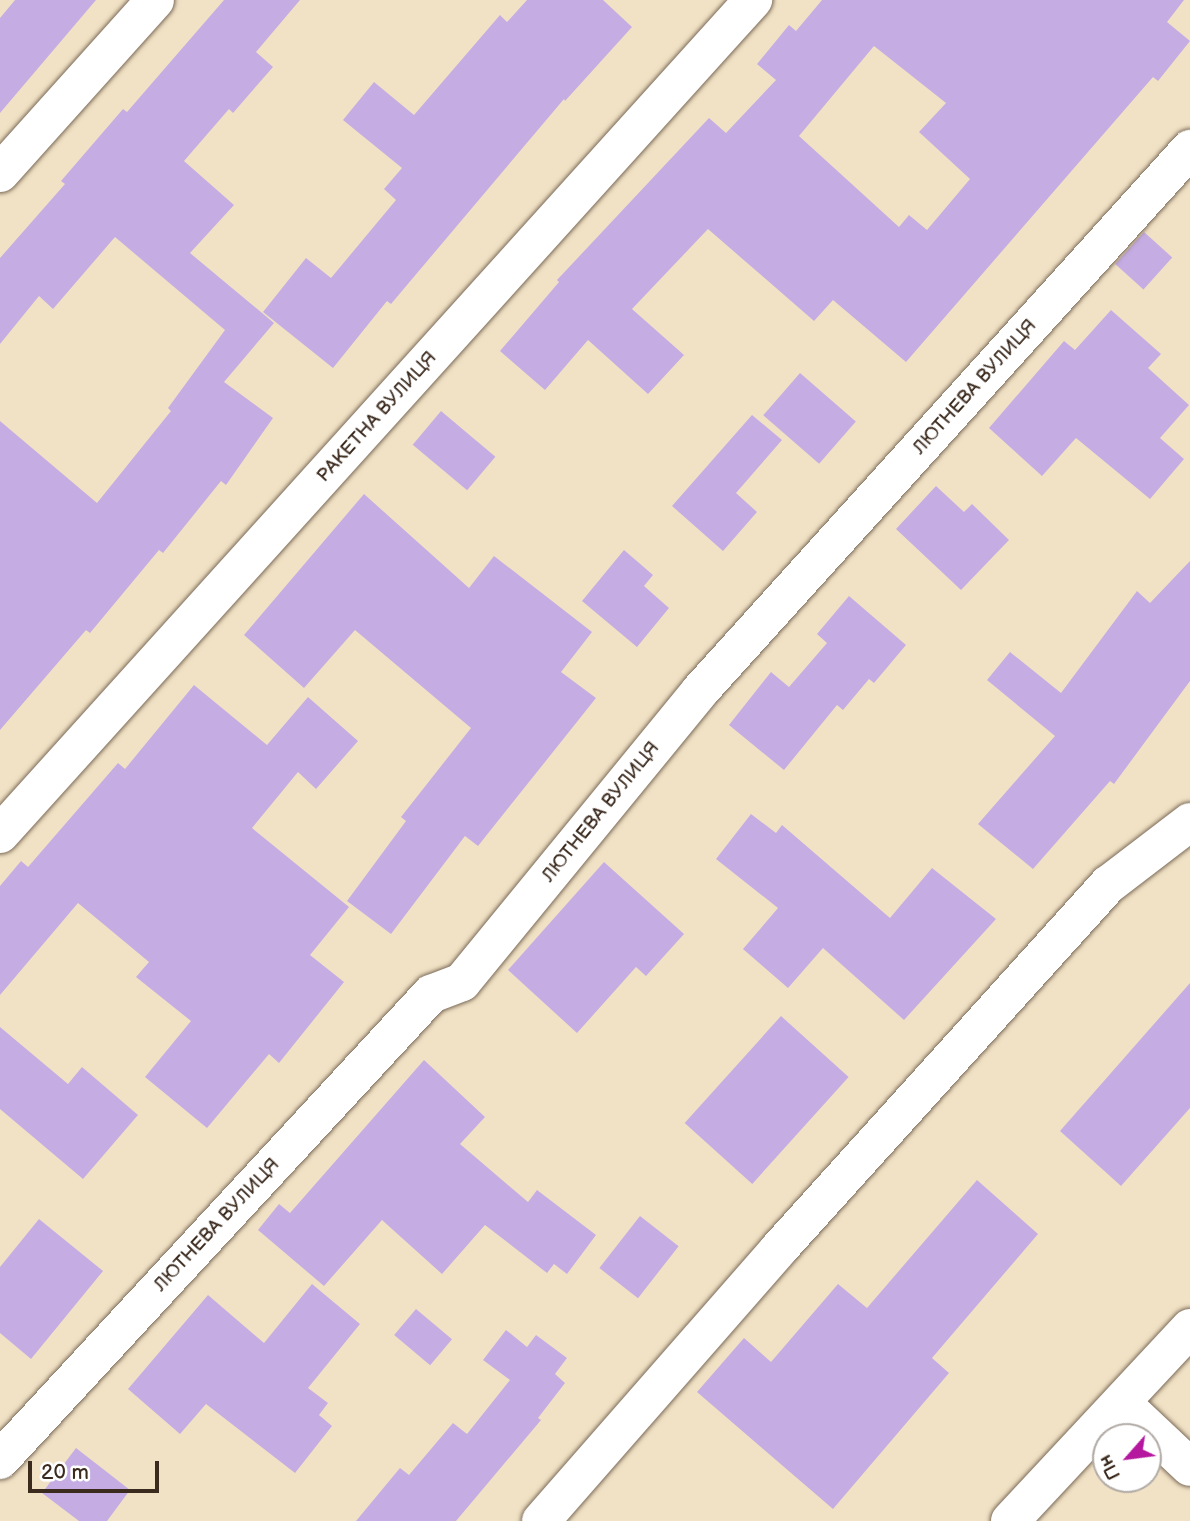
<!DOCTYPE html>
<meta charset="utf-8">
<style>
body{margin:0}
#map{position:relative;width:1190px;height:1521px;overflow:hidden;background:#f1e2c5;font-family:"Balsamiq Sans",sans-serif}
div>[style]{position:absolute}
.building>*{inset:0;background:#c5ade3;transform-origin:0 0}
.roads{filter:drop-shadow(0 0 2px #7b6a58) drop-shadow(0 0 2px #7b6a58)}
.minor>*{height:38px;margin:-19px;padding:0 19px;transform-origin:19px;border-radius:19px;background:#fff}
span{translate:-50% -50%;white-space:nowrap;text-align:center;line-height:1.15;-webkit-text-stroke:5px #fff;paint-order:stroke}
.street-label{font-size:19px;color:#3b2a1e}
.north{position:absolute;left:1092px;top:1423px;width:70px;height:70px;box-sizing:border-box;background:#fff;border:2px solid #b1aaa5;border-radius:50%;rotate:242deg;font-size:19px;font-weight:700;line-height:28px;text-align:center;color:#3b2a1e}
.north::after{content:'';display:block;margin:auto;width:24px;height:32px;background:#b5179e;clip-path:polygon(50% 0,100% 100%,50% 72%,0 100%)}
.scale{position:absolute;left:28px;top:1461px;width:131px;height:32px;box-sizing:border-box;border:4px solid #3b2a1e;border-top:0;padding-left:9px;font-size:21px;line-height:24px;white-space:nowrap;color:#3b2a1e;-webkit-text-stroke:5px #fff;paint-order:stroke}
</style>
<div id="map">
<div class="building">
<i style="clip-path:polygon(15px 0,96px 0,0 113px,0 18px)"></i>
<i style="clip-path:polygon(224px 0,300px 0,256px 52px,273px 67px,233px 113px,229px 109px,184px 161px,234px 205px,190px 253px,274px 323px,224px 382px,273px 418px,226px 485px,221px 481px,163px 553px,159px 550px,90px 633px,86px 630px,0 730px,0 421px,97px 503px,171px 411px,168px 408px,225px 330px,115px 237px,53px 309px,39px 296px,0 344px,0 258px,65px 184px,61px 181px,98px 138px,123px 109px,127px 112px)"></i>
<i style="clip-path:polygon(527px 0,603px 0,632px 27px,565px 101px,564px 99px,391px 304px,387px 301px,333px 368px,263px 312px,306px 258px,331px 278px,396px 200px,384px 189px,402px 168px,343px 120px,374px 82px,414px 115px,500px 15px,507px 22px)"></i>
<i style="clip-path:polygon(evenodd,822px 0,1184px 0,1167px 22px,1190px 41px,1158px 81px,1153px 77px,906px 362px,833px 300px,814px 321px,708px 229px,632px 309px,684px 355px,648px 394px,588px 340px,545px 390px,500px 351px,559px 282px,557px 280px,709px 118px,726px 133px,776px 80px,757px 64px,789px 25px,796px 31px,822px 0,874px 46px,946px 103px,919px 132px,970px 179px,927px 230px,909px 215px,899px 227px,799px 136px,874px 46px)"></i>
<i style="left:1144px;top:232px;width:38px;height:43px;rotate:42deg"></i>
<i style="clip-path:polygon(1111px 310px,1161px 354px,1148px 368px,1189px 405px,1160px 438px,1184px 459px,1150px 499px,1076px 438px,1042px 476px,989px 428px,1064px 341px,1075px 350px)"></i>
<i style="left:800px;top:373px;width:74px;height:56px;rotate:41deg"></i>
<i style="left:441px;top:411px;width:71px;height:44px;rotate:40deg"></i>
<i style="clip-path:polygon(752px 415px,782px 440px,736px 493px,757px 512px,723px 551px,672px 506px)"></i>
<i style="clip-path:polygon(936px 486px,964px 512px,972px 504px,1009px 540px,961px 590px,896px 529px)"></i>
<i style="clip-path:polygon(364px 494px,469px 588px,494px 556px,592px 632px,561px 672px,596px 698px,478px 846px,465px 836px,391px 934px,347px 901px,406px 821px,401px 817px,471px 728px,355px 630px,304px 688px,244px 635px)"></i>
<i style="clip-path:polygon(624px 550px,653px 575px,644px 586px,669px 608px,637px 647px,582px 601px)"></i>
<i style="clip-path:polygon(1190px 561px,1190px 681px,1114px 784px,1110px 781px,1033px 869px,978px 824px,1055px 736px,987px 680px,1010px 652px,1061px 693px,1137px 591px,1150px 603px)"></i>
<i style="clip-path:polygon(849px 596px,906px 645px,874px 683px,869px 679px,843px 710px,837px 705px,784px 770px,729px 725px,771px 672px,789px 687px,827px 643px,817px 634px)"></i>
<i style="clip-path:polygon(194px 685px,267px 745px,308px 697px,358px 741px,316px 789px,298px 772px,252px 828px,349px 907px,310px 955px,344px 982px,279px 1063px,269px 1054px,207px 1128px,145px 1077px,191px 1021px,136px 977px,149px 962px,78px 903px,0 995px,0 886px,21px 861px,28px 867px,118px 763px,125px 769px)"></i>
<i style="clip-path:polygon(751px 814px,776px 833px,782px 825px,890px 918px,932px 868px,996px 919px,904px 1020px,823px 948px,788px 988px,743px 949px,778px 908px,716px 859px)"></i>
<i style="clip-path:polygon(604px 862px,684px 934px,646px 976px,636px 967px,577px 1033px,508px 970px)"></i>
<i style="clip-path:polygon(1190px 983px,1190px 1108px,1121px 1186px,1060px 1131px)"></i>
<i style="left:781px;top:1016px;width:91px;height:144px;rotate:42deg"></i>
<i style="clip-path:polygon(0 1027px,68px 1084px,82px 1067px,138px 1115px,83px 1179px,0 1109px)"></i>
<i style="clip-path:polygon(424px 1060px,485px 1117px,460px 1144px,528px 1202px,537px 1190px,596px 1235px,567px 1274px,554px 1264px,547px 1273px,485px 1225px,442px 1274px,382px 1220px,324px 1286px,258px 1230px,279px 1204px,290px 1213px)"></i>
<i style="clip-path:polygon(977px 1180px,1038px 1234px,932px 1358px,949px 1373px,833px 1509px,697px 1392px,744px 1338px,771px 1362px,838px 1284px,867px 1308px)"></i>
<i style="left:640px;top:1216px;width:49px;height:66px;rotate:38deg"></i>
<i style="clip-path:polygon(39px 1219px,103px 1271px,31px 1359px,0 1333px,0 1267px)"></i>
<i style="clip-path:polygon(312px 1284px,360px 1324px,308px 1388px,328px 1403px,319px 1415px,332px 1426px,295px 1473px,206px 1404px,180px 1434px,128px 1389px,208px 1295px,264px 1343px)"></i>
<i style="left:416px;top:1309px;width:47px;height:34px;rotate:40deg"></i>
<i style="clip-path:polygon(506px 1330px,527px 1347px,536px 1335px,567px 1358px,555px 1374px,565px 1383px,538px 1418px,541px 1420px,456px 1521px,356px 1521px,400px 1468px,409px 1475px,453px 1423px,467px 1434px,510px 1380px,483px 1360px)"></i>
<i style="clip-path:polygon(76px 1448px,130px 1490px,107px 1521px,79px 1521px,42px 1493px)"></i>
</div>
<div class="roads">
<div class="minor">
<i style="left:0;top:173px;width:232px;rotate:-48.1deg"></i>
<i style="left:0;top:834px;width:1124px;rotate:-47.92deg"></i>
<i style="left:1122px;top:1403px;width:93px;rotate:43.3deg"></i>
<i style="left:0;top:1460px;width:635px;rotate:-47.23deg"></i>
<i style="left:431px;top:994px;width:33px;rotate:-21deg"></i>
<i style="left:462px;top:982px;width:376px;rotate:-50.7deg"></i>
<i style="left:700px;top:691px;width:731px;rotate:-47.88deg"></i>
<i style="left:541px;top:1521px;width:360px;rotate:-48.8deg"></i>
<i style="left:778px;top:1250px;width:493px;rotate:-47.9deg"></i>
<i style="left:1109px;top:884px;width:102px;rotate:-37.4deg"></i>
<i style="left:1010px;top:1521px;width:264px;rotate:-47deg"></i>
</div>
</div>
<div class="street-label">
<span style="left:975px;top:387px;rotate:-48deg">ЛЮТНЕВА ВУЛИЦЯ</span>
<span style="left:377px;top:417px;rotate:-48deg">РАКЕТНА ВУЛИЦЯ</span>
<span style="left:601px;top:812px;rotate:-51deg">ЛЮТНЕВА ВУЛИЦЯ</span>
<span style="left:217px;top:1225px;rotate:-47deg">ЛЮТНЕВА ВУЛИЦЯ</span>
</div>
<div class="north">Пн</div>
<div class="scale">20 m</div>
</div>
